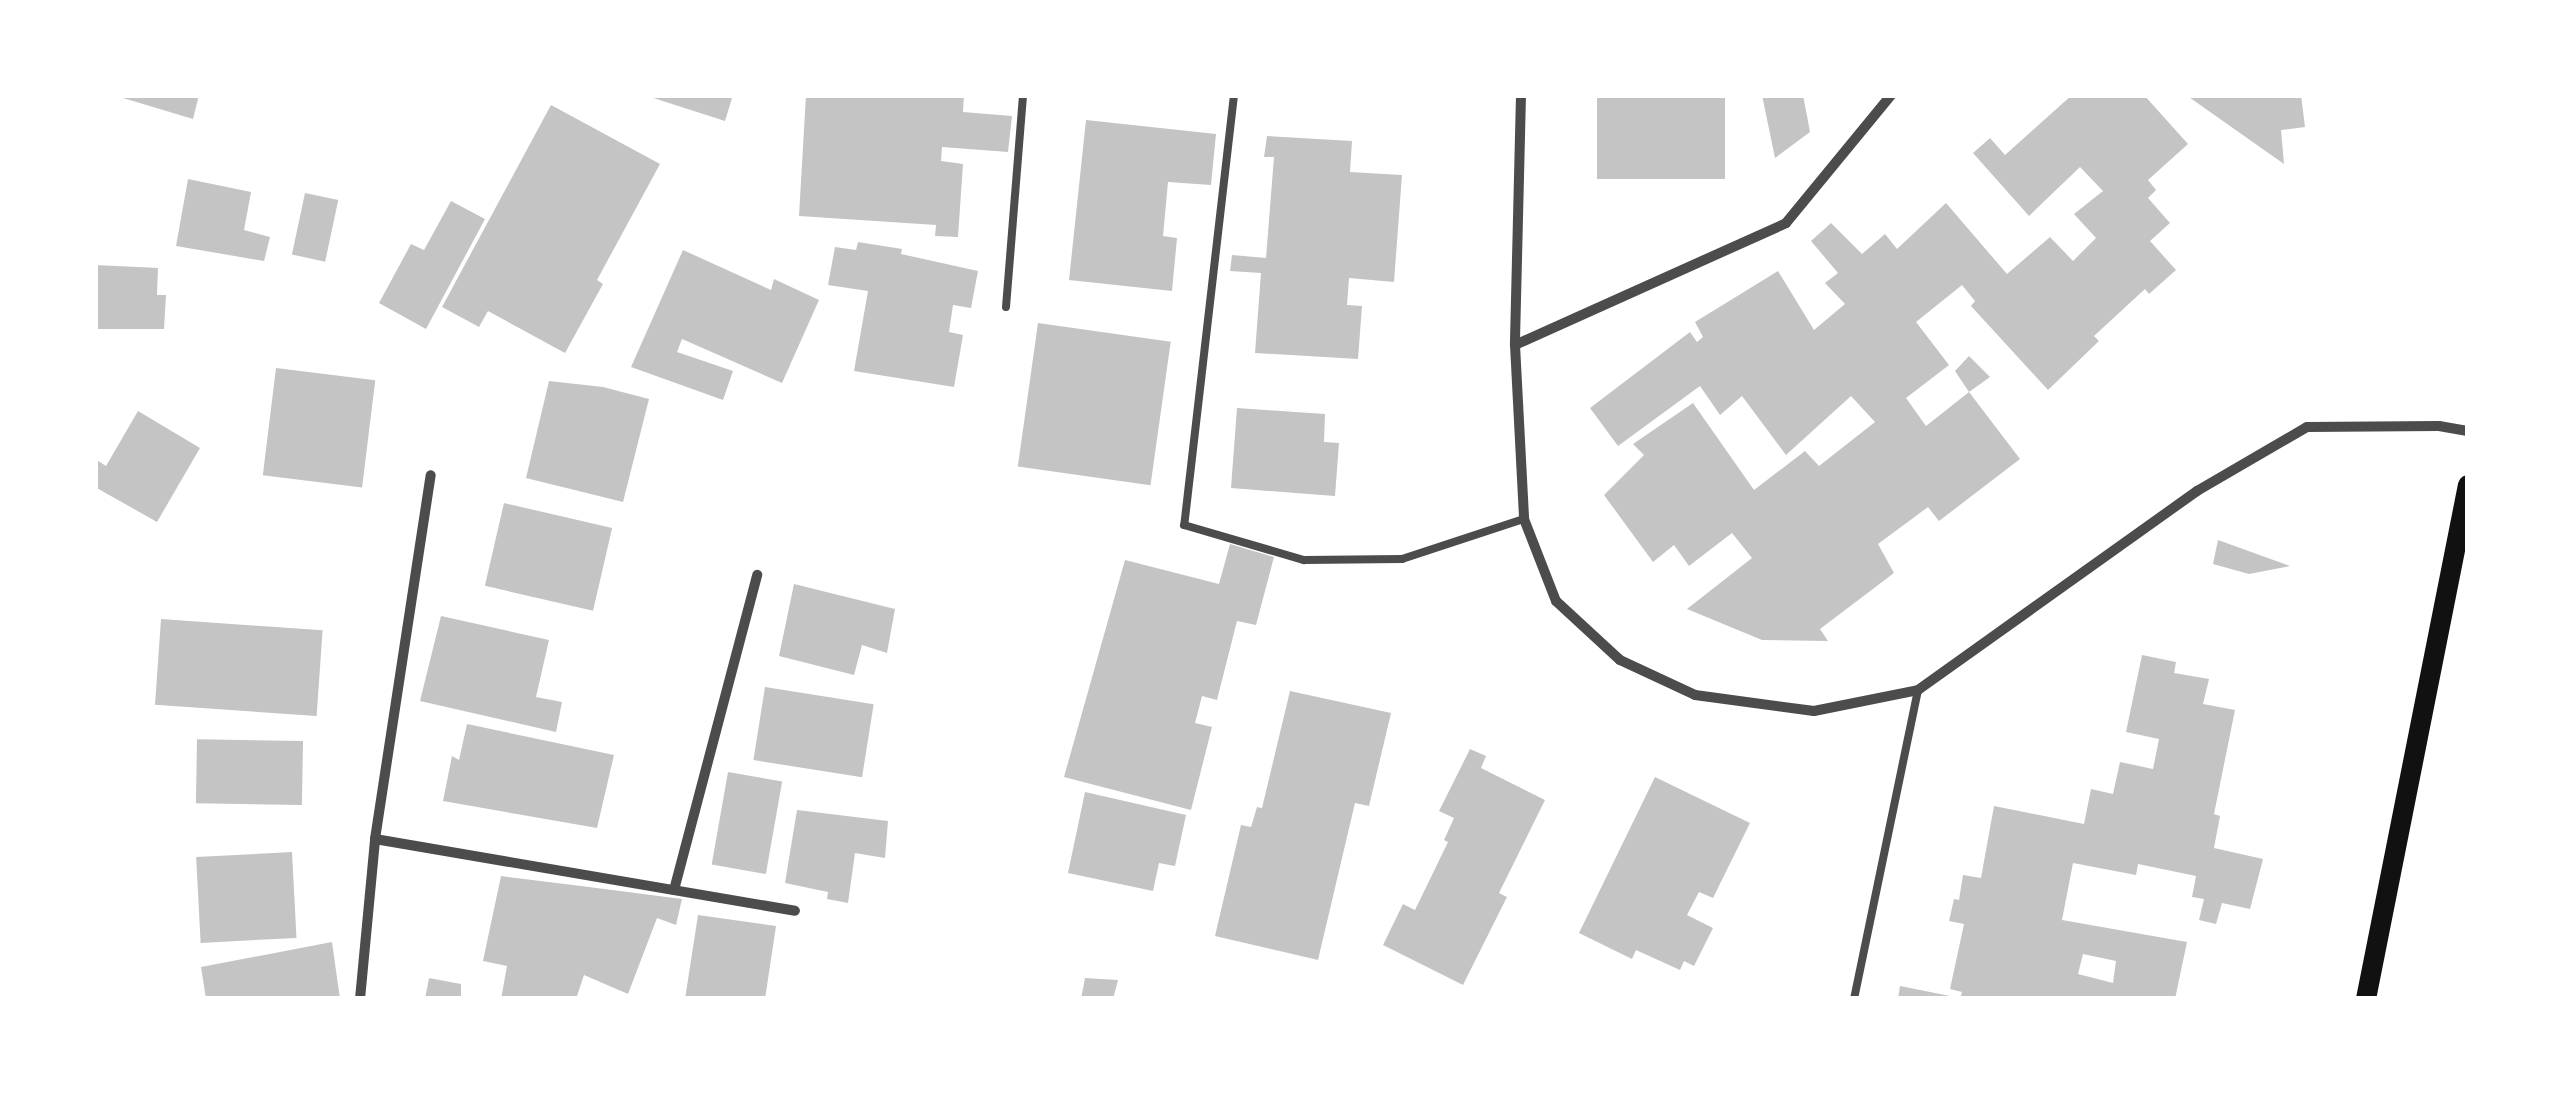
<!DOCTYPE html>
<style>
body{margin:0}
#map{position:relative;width:2563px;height:1094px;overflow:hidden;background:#fff;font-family:"Space Grotesk",sans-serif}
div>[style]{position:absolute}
.building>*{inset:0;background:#c4c4c4;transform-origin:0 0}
.service>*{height:8px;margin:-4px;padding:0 4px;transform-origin:4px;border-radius:4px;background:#4c4c4c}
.minor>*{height:10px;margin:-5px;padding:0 5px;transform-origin:5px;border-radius:5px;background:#4c4c4c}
.secondary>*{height:20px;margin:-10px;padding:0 10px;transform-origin:10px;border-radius:10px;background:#111}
span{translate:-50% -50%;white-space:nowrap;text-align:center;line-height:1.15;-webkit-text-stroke:8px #fff;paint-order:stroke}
.frame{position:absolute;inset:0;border:98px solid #fff;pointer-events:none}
</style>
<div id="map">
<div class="building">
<i style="clip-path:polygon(113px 95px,199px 95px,193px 119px)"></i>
<i style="clip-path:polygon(644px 95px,733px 95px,725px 121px)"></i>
<i style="clip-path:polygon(806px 95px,964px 95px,963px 112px,1012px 116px,1008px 152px,942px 147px,941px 161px,963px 164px,958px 237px,935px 236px,936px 225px,799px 216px)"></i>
<i style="left:1597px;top:95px;width:128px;height:84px"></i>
<i style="clip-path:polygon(1762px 95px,1803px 95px,1810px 132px,1775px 158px)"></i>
<i style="clip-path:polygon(2072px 95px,2144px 95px,2188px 144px,2148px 180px,2156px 190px,2148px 198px,2170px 223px,2150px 241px,2176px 270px,2149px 294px,2145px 289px,2094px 336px,2099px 341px,2048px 390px,1971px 306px,1975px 301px,1962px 285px,1916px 322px,1949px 365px,1906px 398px,1926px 426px,1969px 392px,2020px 459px,1939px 521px,1928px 507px,1878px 544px,1894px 573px,1820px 629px,1828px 641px,1762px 640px,1687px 609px,1752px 558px,1732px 533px,1689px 566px,1674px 545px,1653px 562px,1604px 495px,1644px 455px,1633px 444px,1693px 403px,1754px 490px,1805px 451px,1819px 466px,1875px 422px,1851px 396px,1786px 455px,1742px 396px,1720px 415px,1700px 386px,1618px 446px,1590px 408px,1690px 332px,1697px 342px,1703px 337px,1695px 322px,1778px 271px,1814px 330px,1845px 304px,1825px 283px,1838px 273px,1811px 241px,1831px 223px,1862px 254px,1885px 234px,1897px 249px,1946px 203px,2007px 274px,2050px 237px,2073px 261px,2096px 238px,2074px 214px,2103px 191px,2080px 167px,2029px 216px,1973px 153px,1990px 138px,2005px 155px)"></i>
<i style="clip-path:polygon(2186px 95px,2301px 95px,2305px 127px,2281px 130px,2284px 164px)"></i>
<i style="clip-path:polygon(551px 105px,660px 164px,597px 280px,603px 284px,565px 353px,488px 311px,479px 327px,442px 307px)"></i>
<i style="clip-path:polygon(1086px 120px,1216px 134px,1211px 185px,1168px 182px,1163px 236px,1177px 238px,1172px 291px,1069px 280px)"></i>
<i style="clip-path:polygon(1267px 136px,1352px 141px,1350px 172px,1402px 175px,1394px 282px,1349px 278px,1347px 305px,1362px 306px,1358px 359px,1255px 353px,1261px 273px,1230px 271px,1232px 255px,1266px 258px,1274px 157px,1264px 157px)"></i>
<i style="clip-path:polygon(188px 179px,251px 192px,244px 230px,270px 237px,264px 261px,176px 246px)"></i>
<i style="left:305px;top:193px;width:34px;height:63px;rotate:12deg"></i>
<i style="clip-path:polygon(451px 201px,485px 219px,426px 329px,379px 303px,411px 244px,424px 250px)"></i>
<i style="clip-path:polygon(858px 242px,902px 249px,901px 254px,978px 271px,971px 308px,953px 305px,949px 332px,963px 335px,954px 387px,854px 371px,868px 291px,828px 285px,835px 247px,856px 250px)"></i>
<i style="clip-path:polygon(683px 250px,771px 290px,774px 279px,819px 300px,782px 383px,682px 339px,677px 352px,733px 371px,723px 400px,631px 367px)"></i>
<i style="clip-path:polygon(95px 265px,158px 268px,157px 295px,166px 295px,164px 329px,95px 329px)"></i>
<i style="left:1038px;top:323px;width:134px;height:145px;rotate:8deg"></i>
<i style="clip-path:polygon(1969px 356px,1990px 377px,1969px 392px,1955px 371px)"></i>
<i style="left:276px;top:368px;width:100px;height:108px;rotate:7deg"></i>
<i style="clip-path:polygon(549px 381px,603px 387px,649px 399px,623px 502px,526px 478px)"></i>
<i style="clip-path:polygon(1237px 408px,1325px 414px,1324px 442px,1339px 443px,1335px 496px,1231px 488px)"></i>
<i style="clip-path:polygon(138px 411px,200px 448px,157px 522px,95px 487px,95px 459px,106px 466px)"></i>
<i style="left:504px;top:503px;width:111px;height:85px;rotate:13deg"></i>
<i style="clip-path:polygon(2218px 540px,2290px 566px,2249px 574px,2213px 564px)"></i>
<i style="clip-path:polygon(1230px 544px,1274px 557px,1256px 625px,1237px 621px,1217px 700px,1202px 696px,1195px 723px,1212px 727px,1191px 810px,1064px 777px,1125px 560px,1219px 584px)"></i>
<i style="clip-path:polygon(794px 584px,895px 609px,887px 653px,862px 645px,854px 675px,779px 656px)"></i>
<i style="clip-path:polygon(441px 616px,549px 640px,536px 697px,562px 702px,556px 732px,420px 701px)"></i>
<i style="left:161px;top:619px;width:162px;height:86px;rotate:4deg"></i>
<i style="clip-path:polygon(evenodd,2142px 655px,2176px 662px,2174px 673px,2209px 679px,2203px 704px,2235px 710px,2214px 814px,2220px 816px,2214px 848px,2263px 859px,2250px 909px,2222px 903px,2216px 924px,2199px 920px,2204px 899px,2192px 897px,2196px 876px,2138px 864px,2136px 875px,2073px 863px,2062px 920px,2187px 942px,2175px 999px,1960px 999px,1962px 992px,1950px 989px,1964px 924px,1949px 921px,1954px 899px,1959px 900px,1963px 875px,1981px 878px,1994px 806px,2084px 824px,2091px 789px,2113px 794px,2120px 762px,2153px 769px,2159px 739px,2126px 732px,2142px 655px,2083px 954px,2116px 961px,2113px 983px,2078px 974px,2083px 954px)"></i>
<i style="left:765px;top:687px;width:110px;height:74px;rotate:9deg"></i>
<i style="clip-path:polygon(1290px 691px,1391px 713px,1369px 806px,1355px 803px,1318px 960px,1215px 936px,1241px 825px,1251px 827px,1257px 807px,1262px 808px)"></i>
<i style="clip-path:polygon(467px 724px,614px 755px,597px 828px,443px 801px,452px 756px,459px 760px)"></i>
<i style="left:303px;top:741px;width:64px;height:106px;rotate:91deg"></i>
<i style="clip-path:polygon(1470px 749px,1486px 756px,1481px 768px,1545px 800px,1499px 893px,1507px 897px,1463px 985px,1383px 945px,1403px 904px,1415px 910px,1448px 842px,1444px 840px,1454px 818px,1439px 811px)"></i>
<i style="left:728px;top:772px;width:55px;height:94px;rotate:10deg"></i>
<i style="clip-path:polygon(1655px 777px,1750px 823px,1713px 898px,1699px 892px,1687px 915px,1713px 928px,1694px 966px,1684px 961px,1680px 970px,1636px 950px,1632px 959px,1579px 933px)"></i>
<i style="clip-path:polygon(1085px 792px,1186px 815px,1175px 866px,1159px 863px,1153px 891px,1068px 873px)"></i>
<i style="clip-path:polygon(797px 810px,888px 821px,885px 858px,855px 853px,848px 903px,827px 899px,828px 892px,785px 883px)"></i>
<i style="left:292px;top:852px;width:86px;height:96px;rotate:87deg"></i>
<i style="clip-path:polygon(501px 876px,581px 886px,682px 899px,676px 925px,657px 918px,628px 994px,584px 975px,576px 999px,501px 999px,507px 966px,483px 961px)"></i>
<i style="clip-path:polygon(698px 915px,776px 926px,765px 999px,685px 999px)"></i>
<i style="clip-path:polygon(332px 942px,340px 999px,206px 999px,201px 967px)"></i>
<i style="clip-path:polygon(429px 978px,461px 984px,461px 999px,425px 999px)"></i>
<i style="clip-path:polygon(1085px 978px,1118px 980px,1113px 999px,1081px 999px)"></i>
<i style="clip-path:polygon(1900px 986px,1955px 997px,1955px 999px,1898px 999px)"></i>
</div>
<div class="service">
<i style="left:1234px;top:95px;width:433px;rotate:96.6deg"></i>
<i style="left:1184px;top:525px;width:125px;rotate:16.3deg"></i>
<i style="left:1304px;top:560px;width:98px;rotate:-0.6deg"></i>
<i style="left:1402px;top:559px;width:128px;rotate:-18.2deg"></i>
<i style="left:1006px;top:307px;width:213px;rotate:-85.4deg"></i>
<i style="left:1854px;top:999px;width:316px;rotate:-78.3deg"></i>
</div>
<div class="minor">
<i style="left:1521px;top:95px;width:250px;rotate:91.4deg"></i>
<i style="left:1515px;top:345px;width:174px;rotate:87deg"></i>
<i style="left:1524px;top:519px;width:88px;rotate:68.7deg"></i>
<i style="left:1556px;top:601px;width:87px;rotate:42.7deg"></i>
<i style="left:1620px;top:660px;width:83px;rotate:25deg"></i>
<i style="left:1695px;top:695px;width:120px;rotate:7.7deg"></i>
<i style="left:1814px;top:711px;width:106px;rotate:-11.4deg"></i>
<i style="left:1918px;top:690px;width:343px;rotate:-35.5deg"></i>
<i style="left:2197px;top:491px;width:127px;rotate:-30.2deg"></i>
<i style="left:2307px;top:427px;width:132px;rotate:-0.4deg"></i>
<i style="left:2439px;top:426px;width:29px;rotate:10deg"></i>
<i style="left:1515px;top:345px;width:297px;rotate:-24.2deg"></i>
<i style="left:1786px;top:223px;width:166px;rotate:-50.6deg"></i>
<i style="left:375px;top:839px;width:426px;rotate:9.7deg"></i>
<i style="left:674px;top:890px;width:326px;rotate:-75.2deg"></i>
<i style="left:360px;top:999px;width:161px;rotate:-84.6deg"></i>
<i style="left:375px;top:839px;width:368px;rotate:-81.3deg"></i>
</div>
<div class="secondary">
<i style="left:2366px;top:999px;width:524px;rotate:-78.78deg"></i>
</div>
<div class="frame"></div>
</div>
